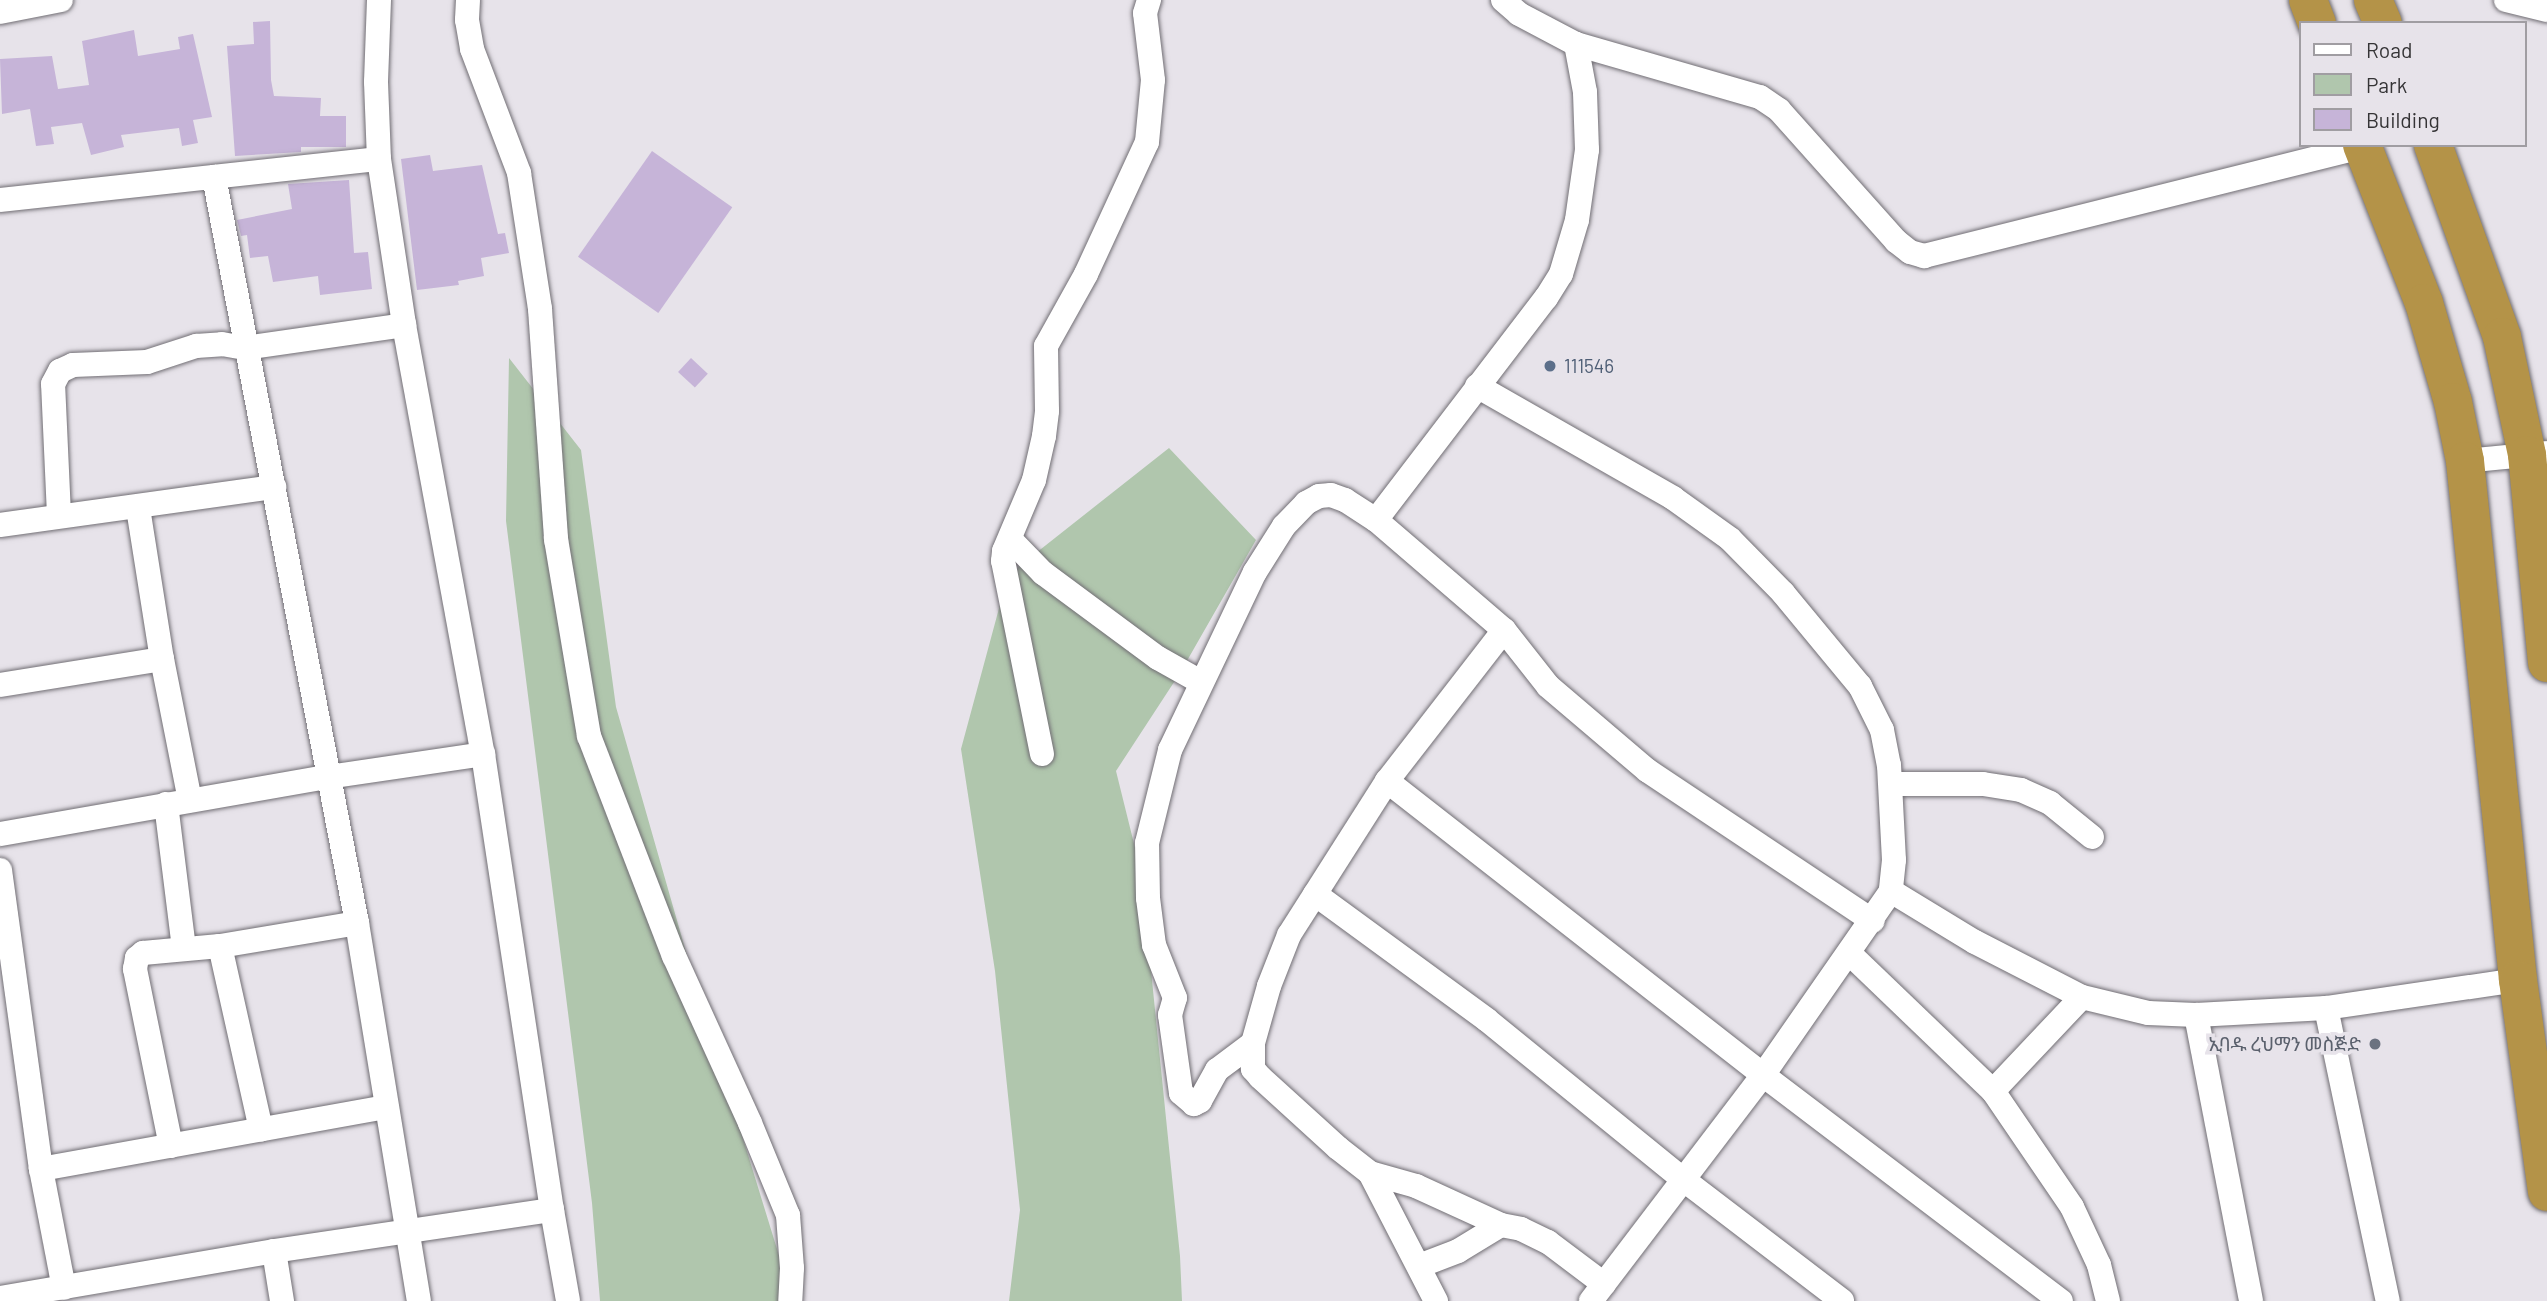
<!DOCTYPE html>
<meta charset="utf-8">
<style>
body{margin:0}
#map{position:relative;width:2547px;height:1301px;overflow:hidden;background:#e7e3ea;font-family:Barlow,"Noto Sans Ethiopic",sans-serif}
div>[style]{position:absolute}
.green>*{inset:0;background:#b0c6ad}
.building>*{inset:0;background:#c6b4d8;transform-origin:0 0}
.roads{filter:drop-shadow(0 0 2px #716e74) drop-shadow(0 0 2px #716e74)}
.street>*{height:24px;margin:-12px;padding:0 12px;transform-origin:12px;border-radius:12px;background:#fff}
.highway>*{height:38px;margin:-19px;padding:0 19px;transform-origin:19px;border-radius:19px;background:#b49348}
.dots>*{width:19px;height:19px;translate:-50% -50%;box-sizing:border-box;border:4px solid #e7e3ea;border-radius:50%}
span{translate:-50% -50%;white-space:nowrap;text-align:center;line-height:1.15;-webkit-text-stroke:7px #e7e3ea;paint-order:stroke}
.service-label{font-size:19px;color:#4e5e75}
.left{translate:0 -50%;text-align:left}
.worship-label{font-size:19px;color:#5b616d}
.right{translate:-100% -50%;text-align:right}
.legend{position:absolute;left:2299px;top:21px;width:228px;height:126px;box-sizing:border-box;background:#e7e3ea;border:2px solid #a09da2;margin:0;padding:9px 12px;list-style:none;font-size:21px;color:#353436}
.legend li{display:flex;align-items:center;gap:14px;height:35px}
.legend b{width:35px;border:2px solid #a09da2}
</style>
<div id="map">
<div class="green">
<i style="clip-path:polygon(509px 358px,581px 450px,616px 707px,690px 966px,793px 1301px,600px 1301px,592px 1203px,506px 521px)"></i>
<i style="clip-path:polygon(1169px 448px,1256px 540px,1180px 673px,1116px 771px,1141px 872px,1180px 1256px,1182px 1301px,1009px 1301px,1020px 1210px,995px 971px,961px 749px,1008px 575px)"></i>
</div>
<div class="building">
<i style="clip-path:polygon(270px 21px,271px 80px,274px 96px,321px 98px,320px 116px,346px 116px,346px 147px,301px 147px,301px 152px,235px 156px,227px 46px,254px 44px,253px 22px)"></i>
<i style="clip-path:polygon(134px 30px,138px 56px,180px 49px,178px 37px,193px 34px,212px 117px,193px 120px,198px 143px,182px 146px,179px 128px,121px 135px,124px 147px,91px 155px,82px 123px,51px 127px,54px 144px,36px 146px,30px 109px,2px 114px,0 59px,52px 56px,58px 89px,89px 85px,82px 41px)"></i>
<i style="left:652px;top:151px;width:98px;height:129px;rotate:35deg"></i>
<i style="clip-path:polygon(430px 155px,433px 171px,482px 165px,498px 234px,505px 233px,509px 253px,481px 258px,484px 276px,458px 281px,459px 285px,417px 290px,401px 159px)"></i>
<i style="clip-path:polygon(349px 180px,354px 253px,368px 252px,372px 289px,320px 295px,318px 276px,273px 282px,268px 256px,250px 258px,247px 235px,241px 236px,237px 220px,292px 209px,288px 184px)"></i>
<i style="left:691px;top:358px;width:23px;height:19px;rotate:43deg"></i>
</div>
<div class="roads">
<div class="street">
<i style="left:379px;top:0;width:82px;rotate:92.1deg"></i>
<i style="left:376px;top:82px;width:77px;rotate:87.8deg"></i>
<i style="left:379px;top:159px;width:168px;rotate:81.4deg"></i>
<i style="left:404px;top:325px;width:436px;rotate:79.6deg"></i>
<i style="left:483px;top:754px;width:461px;rotate:81.4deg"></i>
<i style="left:552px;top:1210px;width:92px;rotate:80deg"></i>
<i style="left:468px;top:0;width:20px;rotate:93deg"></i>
<i style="left:467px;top:20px;width:29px;rotate:80deg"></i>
<i style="left:472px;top:49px;width:133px;rotate:69.2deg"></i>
<i style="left:519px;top:173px;width:138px;rotate:81.2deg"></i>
<i style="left:540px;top:309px;width:231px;rotate:86deg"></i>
<i style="left:556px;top:539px;width:200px;rotate:80.5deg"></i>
<i style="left:589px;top:736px;width:236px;rotate:68.9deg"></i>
<i style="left:674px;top:956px;width:183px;rotate:65.5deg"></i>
<i style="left:750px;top:1123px;width:100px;rotate:67.6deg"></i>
<i style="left:788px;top:1215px;width:53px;rotate:85.7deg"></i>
<i style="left:792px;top:1268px;width:33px;rotate:93deg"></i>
<i style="left:1503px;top:0;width:21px;rotate:41deg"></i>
<i style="left:1519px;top:14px;width:64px;rotate:27.8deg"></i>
<i style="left:1576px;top:44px;width:191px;rotate:16.1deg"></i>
<i style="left:1760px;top:97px;width:23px;rotate:34deg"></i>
<i style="left:1779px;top:110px;width:176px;rotate:48.2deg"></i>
<i style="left:1896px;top:241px;width:18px;rotate:38deg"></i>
<i style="left:1910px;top:252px;width:15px;rotate:16deg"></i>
<i style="left:1924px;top:256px;width:451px;rotate:-14deg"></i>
<i style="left:2506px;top:0;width:42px;rotate:13.7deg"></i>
<i style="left:0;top:12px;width:62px;rotate:-11.1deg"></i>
<i style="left:214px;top:177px;width:760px;rotate:79.15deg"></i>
<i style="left:357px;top:923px;width:383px;rotate:80.7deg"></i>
<i style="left:0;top:200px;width:381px;rotate:-6.2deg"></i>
<i style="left:1477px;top:386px;width:226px;rotate:29.7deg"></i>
<i style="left:1673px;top:498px;width:70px;rotate:35.7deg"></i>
<i style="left:1730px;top:539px;width:76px;rotate:45.5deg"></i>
<i style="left:1783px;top:593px;width:121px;rotate:50.4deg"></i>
<i style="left:1860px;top:686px;width:49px;rotate:63.4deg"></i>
<i style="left:1882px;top:730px;width:36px;rotate:79deg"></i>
<i style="left:1889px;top:765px;width:95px;rotate:87deg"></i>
<i style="left:1894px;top:860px;width:31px;rotate:96deg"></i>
<i style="left:1891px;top:891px;width:224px;rotate:124.8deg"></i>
<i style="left:1763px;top:1075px;width:284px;rotate:127.3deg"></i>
<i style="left:2465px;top:461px;width:82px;rotate:-5.6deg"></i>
<i style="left:138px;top:508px;width:153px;rotate:81deg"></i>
<i style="left:162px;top:659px;width:144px;rotate:78.8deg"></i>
<i style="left:59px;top:515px;width:131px;rotate:-92.6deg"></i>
<i style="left:53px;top:384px;width:15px;rotate:-62deg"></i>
<i style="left:60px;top:371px;width:14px;rotate:-25deg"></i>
<i style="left:73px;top:365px;width:74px;rotate:-2.3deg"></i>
<i style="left:147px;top:362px;width:52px;rotate:-18.1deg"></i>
<i style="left:196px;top:346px;width:26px;rotate:-4deg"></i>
<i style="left:222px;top:344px;width:23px;rotate:10deg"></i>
<i style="left:245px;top:348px;width:161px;rotate:-8.2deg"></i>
<i style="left:1376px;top:520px;width:280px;rotate:-52.6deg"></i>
<i style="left:1546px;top:298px;width:28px;rotate:-58deg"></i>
<i style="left:1561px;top:274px;width:56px;rotate:-73.5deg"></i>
<i style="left:1577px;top:220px;width:71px;rotate:-81.9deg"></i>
<i style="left:1587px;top:150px;width:58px;rotate:-92deg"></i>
<i style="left:1585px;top:92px;width:49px;rotate:-100.6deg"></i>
<i style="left:0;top:525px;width:277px;rotate:-7.9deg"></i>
<i style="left:1011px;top:540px;width:46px;rotate:45.9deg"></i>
<i style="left:1043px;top:573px;width:143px;rotate:36.5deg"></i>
<i style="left:1158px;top:658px;width:49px;rotate:29.2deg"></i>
<i style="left:0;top:685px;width:164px;rotate:-9.1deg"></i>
<i style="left:1042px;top:754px;width:197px;rotate:-101.4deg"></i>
<i style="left:1003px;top:561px;width:10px;rotate:-84deg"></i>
<i style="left:1004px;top:551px;width:77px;rotate:-67.1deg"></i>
<i style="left:1034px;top:480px;width:45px;rotate:-77.2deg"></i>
<i style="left:1044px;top:436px;width:25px;rotate:-83deg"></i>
<i style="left:1047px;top:411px;width:65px;rotate:-90.9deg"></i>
<i style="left:1046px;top:346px;width:82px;rotate:-60.9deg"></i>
<i style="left:1086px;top:274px;width:145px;rotate:-65.2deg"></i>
<i style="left:1147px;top:142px;width:62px;rotate:-84.5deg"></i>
<i style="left:1153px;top:80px;width:67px;rotate:-96.8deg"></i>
<i style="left:1145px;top:13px;width:14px;rotate:-73deg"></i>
<i style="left:1387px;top:781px;width:477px;rotate:38deg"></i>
<i style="left:1763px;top:1075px;width:374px;rotate:37.2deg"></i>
<i style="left:1891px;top:784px;width:92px"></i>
<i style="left:1983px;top:784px;width:38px;rotate:9deg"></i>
<i style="left:2021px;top:790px;width:32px;rotate:24deg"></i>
<i style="left:2050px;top:803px;width:54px;rotate:39deg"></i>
<i style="left:166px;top:804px;width:146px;rotate:82.9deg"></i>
<i style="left:0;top:834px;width:333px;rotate:-9.9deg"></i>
<i style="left:328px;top:777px;width:157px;rotate:-8.4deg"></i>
<i style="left:0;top:870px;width:302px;rotate:82.2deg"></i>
<i style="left:41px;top:1169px;width:121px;rotate:79.1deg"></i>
<i style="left:1891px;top:891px;width:98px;rotate:31.3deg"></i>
<i style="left:1975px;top:942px;width:120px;rotate:27.2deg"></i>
<i style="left:2082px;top:997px;width:68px;rotate:13.6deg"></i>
<i style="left:2148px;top:1013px;width:48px;rotate:2.4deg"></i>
<i style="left:2196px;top:1015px;width:130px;rotate:-3.1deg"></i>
<i style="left:2326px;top:1008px;width:194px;rotate:-8.3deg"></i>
<i style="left:1315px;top:894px;width:213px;rotate:36.2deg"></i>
<i style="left:1487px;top:1020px;width:254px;rotate:39.1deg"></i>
<i style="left:1684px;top:1180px;width:199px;rotate:37.4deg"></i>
<i style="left:220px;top:946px;width:188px;rotate:77.4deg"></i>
<i style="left:1850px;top:954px;width:198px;rotate:43.8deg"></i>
<i style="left:1993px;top:1091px;width:140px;rotate:55.7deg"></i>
<i style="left:2072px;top:1207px;width:64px;rotate:65deg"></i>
<i style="left:2099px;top:1265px;width:37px;rotate:76deg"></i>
<i style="left:2326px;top:1008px;width:299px;rotate:78.1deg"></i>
<i style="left:2196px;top:1015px;width:291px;rotate:79.1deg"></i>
<i style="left:1253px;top:1043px;width:45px;rotate:143.1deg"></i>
<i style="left:1217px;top:1070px;width:35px;rotate:119deg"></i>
<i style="left:1200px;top:1101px;width:7px;rotate:153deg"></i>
<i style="left:1194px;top:1104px;width:17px;rotate:-140deg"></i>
<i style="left:1181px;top:1093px;width:79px;rotate:-98deg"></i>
<i style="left:1170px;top:1015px;width:18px;rotate:-74deg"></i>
<i style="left:1175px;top:998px;width:57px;rotate:-111.6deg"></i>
<i style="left:1154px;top:945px;width:47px;rotate:-97.3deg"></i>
<i style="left:1148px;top:898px;width:55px;rotate:-91deg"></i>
<i style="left:1147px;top:843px;width:96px;rotate:-76.1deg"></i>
<i style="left:1170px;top:750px;width:197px;rotate:-64.5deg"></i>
<i style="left:1255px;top:572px;width:54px;rotate:-57.8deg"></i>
<i style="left:1284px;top:526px;width:32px;rotate:-46deg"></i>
<i style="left:1306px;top:503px;width:15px;rotate:-28deg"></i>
<i style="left:1319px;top:496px;width:12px;rotate:-5deg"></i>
<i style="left:1331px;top:495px;width:15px;rotate:20deg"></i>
<i style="left:1345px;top:500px;width:37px;rotate:33deg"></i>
<i style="left:1376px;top:520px;width:169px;rotate:40.7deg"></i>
<i style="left:1504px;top:630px;width:71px;rotate:51.8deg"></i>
<i style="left:1548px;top:686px;width:131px;rotate:40.4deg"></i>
<i style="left:1648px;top:771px;width:270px;rotate:33.7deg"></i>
<i style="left:1993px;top:1091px;width:129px;rotate:-46.6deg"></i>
<i style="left:171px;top:1146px;width:181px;rotate:-101.5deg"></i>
<i style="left:135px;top:969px;width:11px;rotate:-80deg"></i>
<i style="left:137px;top:958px;width:8px;rotate:-40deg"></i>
<i style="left:143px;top:953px;width:77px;rotate:-5.2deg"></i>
<i style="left:220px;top:946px;width:139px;rotate:-9.5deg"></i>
<i style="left:41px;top:1169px;width:351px;rotate:-10.2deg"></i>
<i style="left:1370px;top:1173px;width:48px;rotate:15.8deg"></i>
<i style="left:1416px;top:1186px;width:94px;rotate:24.6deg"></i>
<i style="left:1501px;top:1225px;width:20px;rotate:11deg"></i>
<i style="left:1521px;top:1229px;width:30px;rotate:26deg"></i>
<i style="left:1548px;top:1242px;width:70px;rotate:36.9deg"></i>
<i style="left:274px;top:1251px;width:51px;rotate:80.9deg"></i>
<i style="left:1419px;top:1266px;width:42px;rotate:-21deg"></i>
<i style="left:1458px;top:1251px;width:50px;rotate:-31.2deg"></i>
<i style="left:0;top:1298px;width:278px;rotate:-9.7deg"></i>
<i style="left:274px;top:1251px;width:281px;rotate:-8.4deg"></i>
<i style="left:1436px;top:1301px;width:144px;rotate:-117.3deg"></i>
<i style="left:1370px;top:1173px;width:41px;rotate:-142deg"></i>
<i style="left:1338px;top:1148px;width:105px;rotate:-137.7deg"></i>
<i style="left:1260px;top:1077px;width:11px;rotate:-131deg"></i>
<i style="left:1253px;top:1069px;width:26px;rotate:-90deg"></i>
<i style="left:1253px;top:1043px;width:59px;rotate:-74.3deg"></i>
<i style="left:1269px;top:986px;width:55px;rotate:-68.6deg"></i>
<i style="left:1289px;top:935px;width:183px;rotate:-57.5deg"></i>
<i style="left:1387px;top:781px;width:191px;rotate:-52.2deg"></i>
</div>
<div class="highway">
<i style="left:2308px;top:0;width:25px;rotate:69deg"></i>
<i style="left:2373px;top:0;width:25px;rotate:67deg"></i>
<i style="left:2362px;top:145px;width:170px;rotate:68.6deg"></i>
<i style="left:2424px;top:303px;width:103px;rotate:73.7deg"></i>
<i style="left:2453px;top:402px;width:60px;rotate:78.5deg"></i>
<i style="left:2465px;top:461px;width:522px;rotate:84.17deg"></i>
<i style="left:2518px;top:980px;width:214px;rotate:82.2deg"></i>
<i style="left:2433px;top:145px;width:204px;rotate:70.2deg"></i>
<i style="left:2502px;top:337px;width:121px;rotate:78deg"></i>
<i style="left:2527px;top:455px;width:209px;rotate:84.5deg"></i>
</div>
</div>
<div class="dots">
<i style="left:1550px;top:366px;background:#5c6f8a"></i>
<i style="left:2375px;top:1044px;background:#6b7280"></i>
</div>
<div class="service-label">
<span class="left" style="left:1564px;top:366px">111546</span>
</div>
<div class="worship-label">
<span class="right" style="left:2361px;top:1044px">ኢባዱ ረህማን መስጅድ</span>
</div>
<ul class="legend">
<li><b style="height:9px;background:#fff"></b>Road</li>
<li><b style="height:19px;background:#b0c6ad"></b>Park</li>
<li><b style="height:19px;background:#c6b4d8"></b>Building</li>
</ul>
</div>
